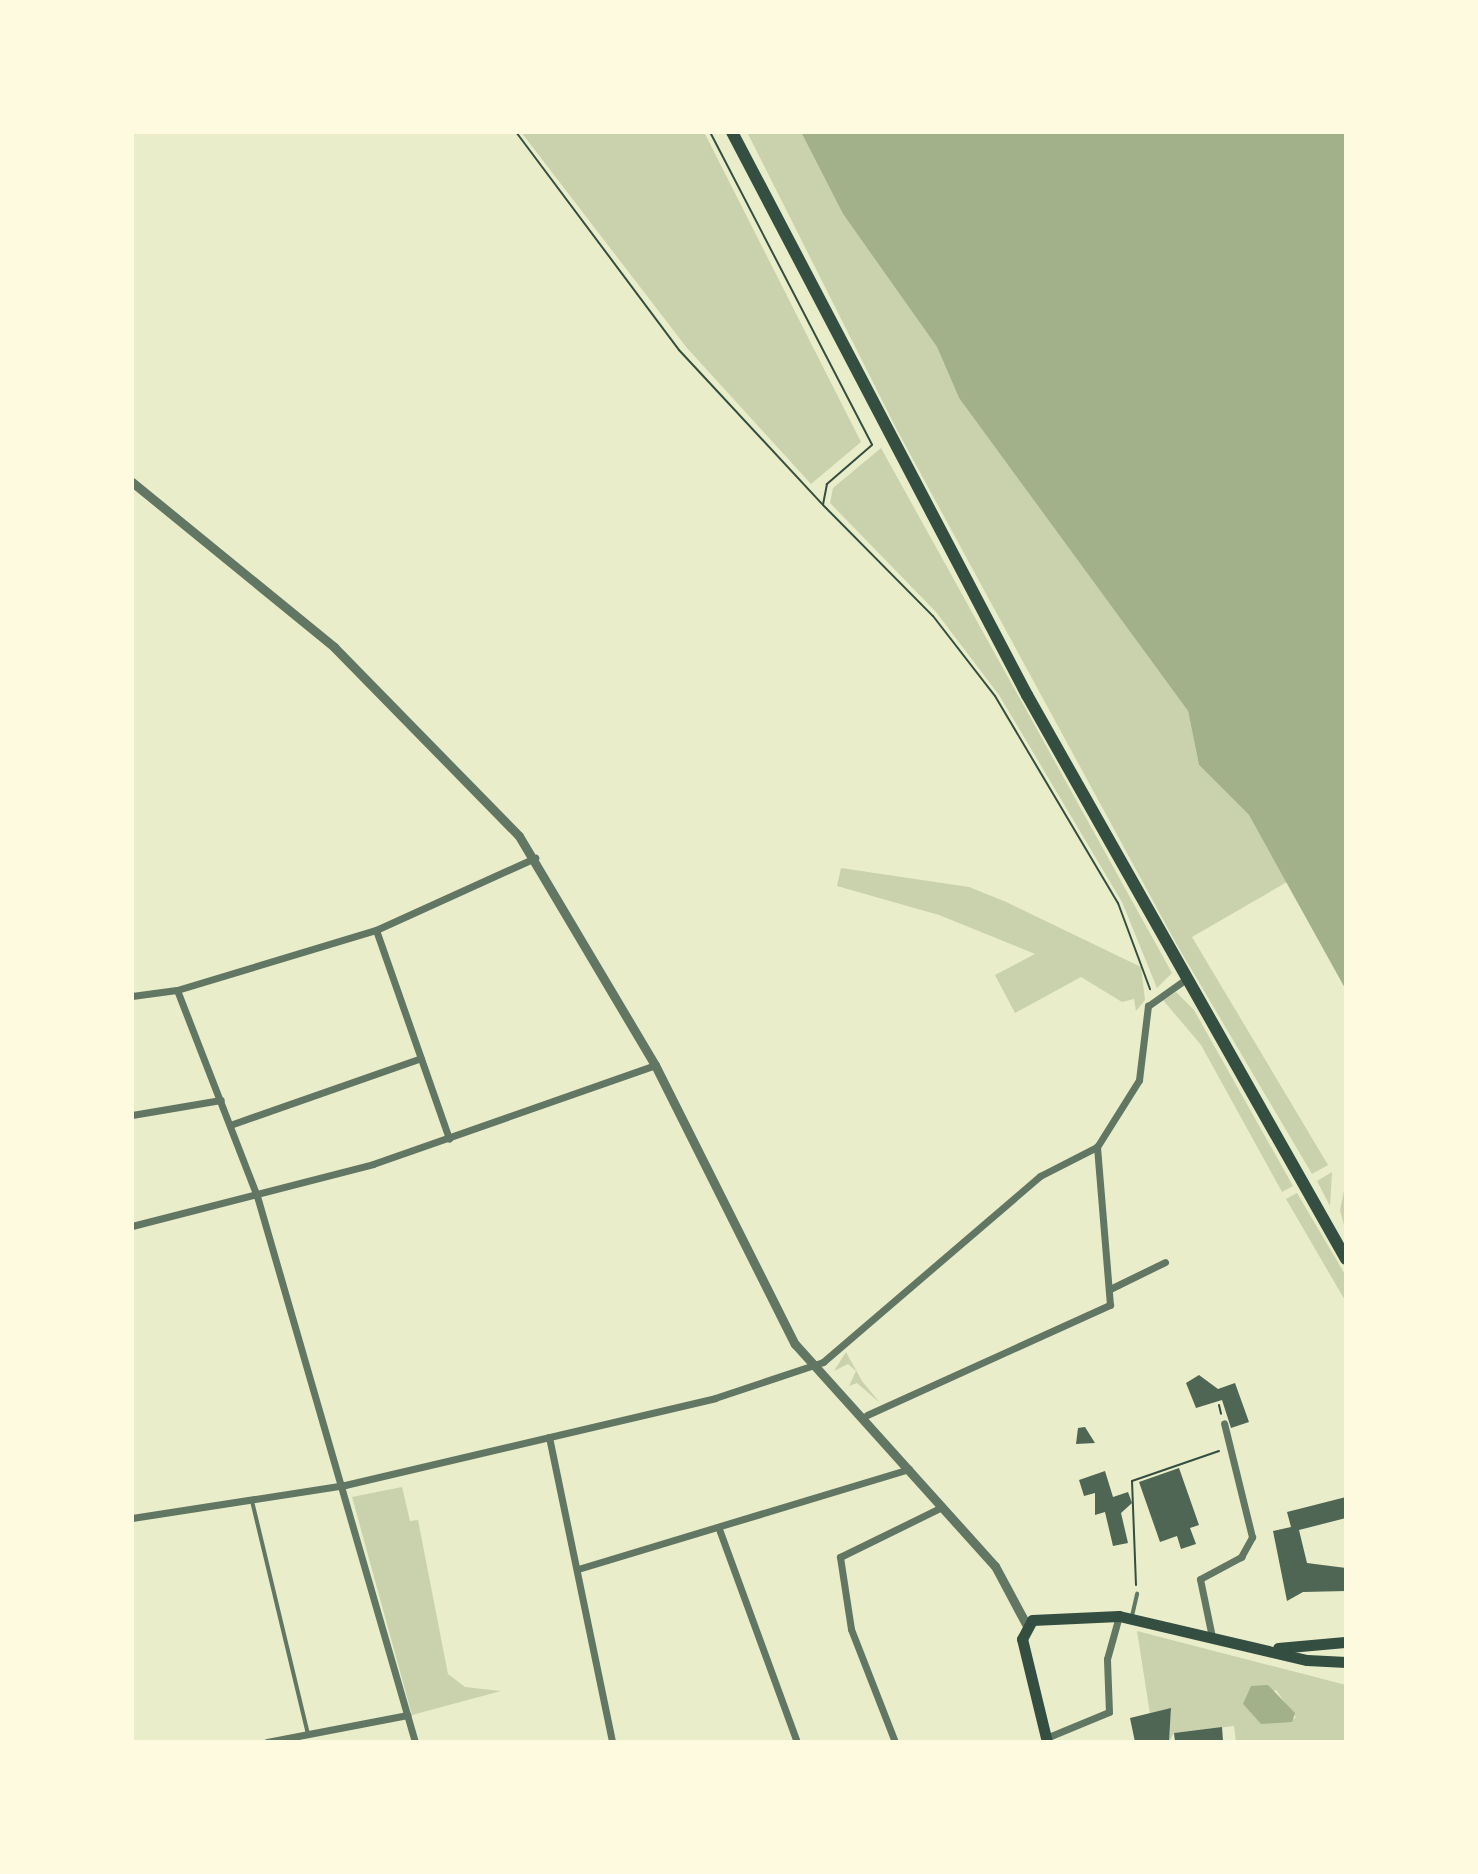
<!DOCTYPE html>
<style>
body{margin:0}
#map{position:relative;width:1478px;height:1874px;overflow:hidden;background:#e9edc9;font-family:"Alegreya Sans",sans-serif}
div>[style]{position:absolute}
.green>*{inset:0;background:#cad2ad}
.water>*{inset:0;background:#a3b18a}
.building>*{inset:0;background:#4f6655}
.path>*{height:2px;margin:-1px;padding:0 1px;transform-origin:1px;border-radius:1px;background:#344e41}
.service>*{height:4px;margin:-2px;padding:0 2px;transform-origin:2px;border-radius:2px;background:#617663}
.minor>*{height:7px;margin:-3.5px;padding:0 3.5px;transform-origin:3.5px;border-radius:3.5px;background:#617663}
.tertiary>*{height:9px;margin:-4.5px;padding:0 4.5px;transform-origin:4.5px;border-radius:4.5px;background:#617663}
.secondary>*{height:11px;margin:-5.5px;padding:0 5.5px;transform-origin:5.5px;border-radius:5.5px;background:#344e41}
.primary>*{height:12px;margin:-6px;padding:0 6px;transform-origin:6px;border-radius:6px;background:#344e41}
span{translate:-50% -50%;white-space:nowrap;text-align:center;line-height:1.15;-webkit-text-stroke:6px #fefae0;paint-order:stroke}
.frame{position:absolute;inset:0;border:134px solid #fefae0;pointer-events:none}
</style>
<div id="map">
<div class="green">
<i style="clip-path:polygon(521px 132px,704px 132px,861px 442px,811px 484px,687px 348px)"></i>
<i style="clip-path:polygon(747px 132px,801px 132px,843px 214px,937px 347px,959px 398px,1188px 711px,1199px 765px,1249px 815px,1287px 882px,1192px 937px,1328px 1165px,1312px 1174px,1177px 945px,897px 430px)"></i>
<i style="clip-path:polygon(881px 448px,1172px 973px,1157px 988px,1122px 902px,999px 695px,936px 612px,830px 503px,833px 488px)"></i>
<i style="clip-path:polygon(841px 868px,969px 887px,1004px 901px,1141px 967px,1145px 1000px,1136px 1011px,1134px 999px,1122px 1002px,1081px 977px,1015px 1013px,995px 975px,1035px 954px,939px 915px,837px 886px)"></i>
<i style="clip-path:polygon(1176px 992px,1194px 1010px,1293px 1186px,1282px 1192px,1201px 1045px,1163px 1000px)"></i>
<i style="clip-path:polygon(1332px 1172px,1330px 1206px,1317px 1181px)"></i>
<i style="clip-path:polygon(1346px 1181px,1346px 1233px,1340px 1210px)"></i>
<i style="clip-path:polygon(1297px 1193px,1346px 1276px,1346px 1302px,1286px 1199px)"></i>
<i style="clip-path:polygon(846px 1352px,862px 1381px,880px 1403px,857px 1383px,849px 1386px,856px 1371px,848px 1364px,834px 1371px)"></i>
<i style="clip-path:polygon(402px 1487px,410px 1521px,418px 1520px,448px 1674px,465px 1687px,501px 1691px,412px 1715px,352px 1497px)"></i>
<i style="clip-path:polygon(evenodd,1137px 1631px,1346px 1685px,1346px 1742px,1236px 1742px,1234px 1726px,1174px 1733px,1169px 1742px,1171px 1709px,1150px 1714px,1137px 1631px,1276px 1690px,1296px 1718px,1261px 1723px,1243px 1704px,1276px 1690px)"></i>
</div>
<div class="water">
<i style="clip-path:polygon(801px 132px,1346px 132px,1346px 990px,1249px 815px,1199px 765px,1188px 711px,959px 398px,937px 347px,843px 214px)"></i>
<i style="clip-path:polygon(1268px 1685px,1295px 1713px,1292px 1722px,1261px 1724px,1243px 1704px,1251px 1686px)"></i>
</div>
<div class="building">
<i style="clip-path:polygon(1199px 1375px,1218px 1389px,1235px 1383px,1249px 1422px,1231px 1428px,1222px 1400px,1196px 1408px,1186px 1383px)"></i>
<i style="clip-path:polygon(1085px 1427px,1095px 1443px,1076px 1444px,1078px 1428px)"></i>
<i style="clip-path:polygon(1179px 1468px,1199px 1525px,1190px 1528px,1196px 1544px,1181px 1549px,1177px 1536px,1160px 1542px,1139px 1482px)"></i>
<i style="clip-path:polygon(1105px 1471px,1113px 1497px,1128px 1492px,1132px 1503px,1121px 1513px,1128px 1543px,1113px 1546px,1105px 1512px,1095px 1515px,1095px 1493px,1084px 1496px,1079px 1480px)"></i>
<i style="clip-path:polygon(1346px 1497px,1346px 1518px,1299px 1530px,1307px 1563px,1346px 1568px,1346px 1591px,1303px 1592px,1287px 1601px,1273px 1531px,1291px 1527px,1287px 1512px)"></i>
<i style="clip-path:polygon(1171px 1708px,1169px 1742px,1135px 1742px,1130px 1718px)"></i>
<i style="clip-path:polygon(1222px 1727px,1223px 1741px,1175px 1742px,1174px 1733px)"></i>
</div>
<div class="path">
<i style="left:516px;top:132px;width:272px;rotate:53.2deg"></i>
<i style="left:679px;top:350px;width:210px;rotate:47.1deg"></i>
<i style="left:710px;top:132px;width:352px;rotate:62.6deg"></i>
<i style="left:872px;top:445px;width:60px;rotate:139.1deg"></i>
<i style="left:827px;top:484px;width:21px;rotate:101deg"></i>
<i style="left:823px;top:505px;width:156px;rotate:45.3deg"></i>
<i style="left:933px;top:616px;width:101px;rotate:52.2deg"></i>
<i style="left:995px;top:696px;width:241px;rotate:59.3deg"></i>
<i style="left:1118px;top:903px;width:92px;rotate:69.6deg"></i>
<i style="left:1219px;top:1405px;width:9px;rotate:77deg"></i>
<i style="left:1136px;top:1585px;width:104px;rotate:-92.2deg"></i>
<i style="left:1132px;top:1481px;width:92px;rotate:-19deg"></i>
</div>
<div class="service">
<i style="left:252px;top:1501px;width:241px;rotate:76.5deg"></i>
<i style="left:1132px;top:1616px;width:23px;rotate:-77deg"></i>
</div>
<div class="minor">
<i style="left:376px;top:930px;width:221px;rotate:70.7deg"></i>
<i style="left:177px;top:990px;width:221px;rotate:68.8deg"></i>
<i style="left:257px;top:1196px;width:568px;rotate:73.86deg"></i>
<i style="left:132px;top:996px;width:45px;rotate:-7.6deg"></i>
<i style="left:177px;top:990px;width:208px;rotate:-16.8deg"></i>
<i style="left:376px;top:930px;width:175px;rotate:-24.4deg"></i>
<i style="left:132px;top:1115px;width:90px;rotate:-9.6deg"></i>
<i style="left:230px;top:1125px;width:202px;rotate:-19.3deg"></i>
<i style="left:132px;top:1226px;width:249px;rotate:-14.4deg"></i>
<i style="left:373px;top:1164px;width:299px;rotate:-19.3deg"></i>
<i style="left:1112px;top:1288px;width:59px;rotate:-26.1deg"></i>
<i style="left:867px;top:1415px;width:267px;rotate:-24.4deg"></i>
<i style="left:1110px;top:1305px;width:159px;rotate:-94.7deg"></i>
<i style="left:549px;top:1437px;width:311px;rotate:78.3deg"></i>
<i style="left:132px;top:1518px;width:216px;rotate:-8.8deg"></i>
<i style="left:345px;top:1485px;width:380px;rotate:-13.2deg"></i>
<i style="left:715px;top:1398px;width:114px;rotate:-18.4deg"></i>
<i style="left:823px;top:1362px;width:286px;rotate:-40.6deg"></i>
<i style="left:1040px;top:1176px;width:64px;rotate:-27deg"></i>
<i style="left:1097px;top:1147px;width:79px;rotate:-57.9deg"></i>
<i style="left:1139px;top:1080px;width:75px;rotate:-83.1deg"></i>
<i style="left:1148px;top:1006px;width:47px;rotate:-35.4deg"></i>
<i style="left:719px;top:1529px;width:227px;rotate:69.9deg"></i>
<i style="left:578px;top:1569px;width:346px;rotate:-16.8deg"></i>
<i style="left:1212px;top:1637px;width:59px;rotate:-101.7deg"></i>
<i style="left:1200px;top:1579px;width:47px;rotate:-28.2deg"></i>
<i style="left:1241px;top:1557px;width:23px;rotate:-61deg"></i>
<i style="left:1252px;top:1537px;width:117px;rotate:-103.8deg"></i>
<i style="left:1046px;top:1738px;width:68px;rotate:-22.4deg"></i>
<i style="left:1109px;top:1712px;width:53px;rotate:-92.2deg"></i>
<i style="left:1107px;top:1659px;width:45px;rotate:-74.4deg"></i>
<i style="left:267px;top:1742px;width:143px;rotate:-10.9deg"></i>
<i style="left:895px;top:1742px;width:121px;rotate:-111.3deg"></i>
<i style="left:851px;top:1629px;width:73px;rotate:-98.7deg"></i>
<i style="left:840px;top:1557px;width:111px;rotate:-26.1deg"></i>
</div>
<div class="tertiary">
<i style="left:132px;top:482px;width:261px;rotate:39.2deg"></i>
<i style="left:334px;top:647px;width:264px;rotate:45.6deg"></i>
<i style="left:519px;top:836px;width:266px;rotate:59.3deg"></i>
<i style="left:655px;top:1065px;width:312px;rotate:63.4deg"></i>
<i style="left:795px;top:1344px;width:299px;rotate:48deg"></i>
<i style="left:995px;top:1566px;width:66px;rotate:61.9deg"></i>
</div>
<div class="secondary">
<i style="left:1278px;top:1648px;width:67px;rotate:-5.1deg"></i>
<i style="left:1047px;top:1742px;width:106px;rotate:-103.6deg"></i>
<i style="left:1022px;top:1639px;width:21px;rotate:-62deg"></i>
<i style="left:1032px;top:1620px;width:87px;rotate:-2.6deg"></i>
<i style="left:1119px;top:1616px;width:193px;rotate:13.2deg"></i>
<i style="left:1307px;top:1660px;width:39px;rotate:3deg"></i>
</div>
<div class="primary">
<i style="left:732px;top:132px;width:636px;rotate:62.35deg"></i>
<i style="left:1027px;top:695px;width:648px;rotate:60.51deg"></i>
</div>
<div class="frame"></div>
</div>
